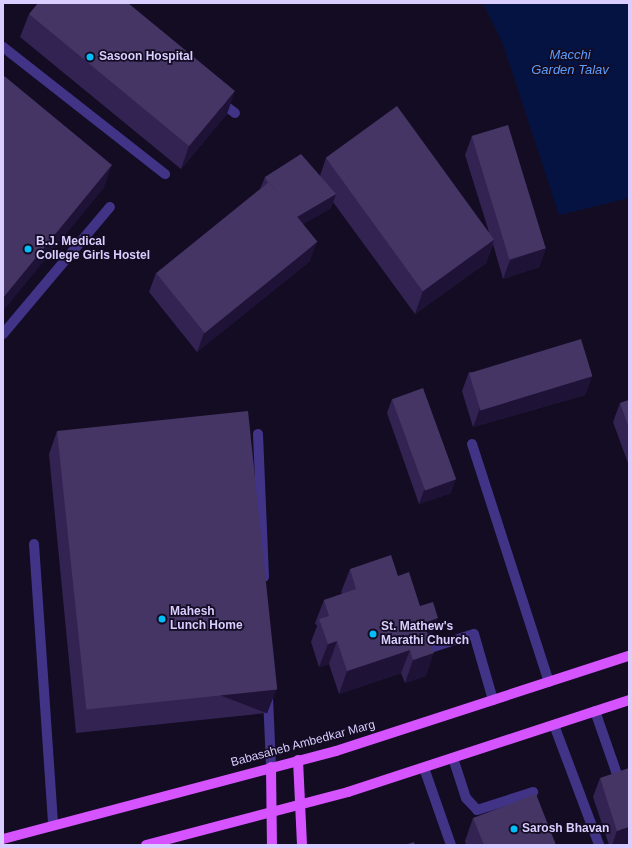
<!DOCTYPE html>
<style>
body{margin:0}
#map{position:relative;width:632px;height:848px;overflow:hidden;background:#130c23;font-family:Helvetica,sans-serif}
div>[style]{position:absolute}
.water>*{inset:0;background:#051342}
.minor>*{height:10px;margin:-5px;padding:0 5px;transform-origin:5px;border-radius:5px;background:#413386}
.major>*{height:10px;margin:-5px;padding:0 5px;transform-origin:5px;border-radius:5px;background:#d654ff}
.wall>*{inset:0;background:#332352}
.shaded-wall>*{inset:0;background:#1e1237;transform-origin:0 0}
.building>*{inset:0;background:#453565;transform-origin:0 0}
.dots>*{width:11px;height:11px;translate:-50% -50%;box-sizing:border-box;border:2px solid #130c23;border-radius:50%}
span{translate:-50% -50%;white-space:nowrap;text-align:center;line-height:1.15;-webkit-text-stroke:3.5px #130c23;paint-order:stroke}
.poi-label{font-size:12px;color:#dacdff;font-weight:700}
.left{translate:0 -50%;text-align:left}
.street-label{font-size:12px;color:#dacdff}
.water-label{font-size:13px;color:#5b9dff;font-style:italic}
.frame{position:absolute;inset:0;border:4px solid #dacdff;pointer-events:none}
</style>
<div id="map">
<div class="water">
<i style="clip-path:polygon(483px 3px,629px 3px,629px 198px,559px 215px,503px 44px)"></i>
</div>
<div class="minor">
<i style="left:3px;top:47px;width:206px;rotate:38.1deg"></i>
<i style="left:219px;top:101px;width:20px;rotate:37deg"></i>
<i style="left:3px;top:334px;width:166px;rotate:-49.9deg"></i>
<i style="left:258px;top:434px;width:143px;rotate:87.6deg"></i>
<i style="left:472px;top:444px;width:250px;rotate:72.1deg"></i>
<i style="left:34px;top:544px;width:282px;rotate:86.1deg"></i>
<i style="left:427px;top:649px;width:49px;rotate:-17.7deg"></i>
<i style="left:474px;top:634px;width:69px;rotate:73.9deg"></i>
<i style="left:268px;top:697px;width:70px;rotate:87.5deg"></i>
<i style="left:595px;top:711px;width:70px;rotate:70.8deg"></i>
<i style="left:618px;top:777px;width:11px;rotate:-15deg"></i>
<i style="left:554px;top:725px;width:128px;rotate:69.4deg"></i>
<i style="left:453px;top:758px;width:42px;rotate:72deg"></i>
<i style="left:466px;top:798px;width:16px;rotate:47deg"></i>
<i style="left:477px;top:810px;width:59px;rotate:-17.8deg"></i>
<i style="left:424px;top:768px;width:82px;rotate:70.7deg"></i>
</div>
<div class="major">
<i style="left:298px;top:760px;width:85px;rotate:87.3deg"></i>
<i style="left:271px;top:767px;width:78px;rotate:89.3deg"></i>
<i style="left:3px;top:839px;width:344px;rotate:-14.8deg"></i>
<i style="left:336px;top:751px;width:308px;rotate:-18deg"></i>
<i style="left:146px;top:845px;width:209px;rotate:-14.7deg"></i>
<i style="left:348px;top:792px;width:296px;rotate:-18.1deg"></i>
</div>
<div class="wall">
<i style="clip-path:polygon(29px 14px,227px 114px,181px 169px,20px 37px)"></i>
<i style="clip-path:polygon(472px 136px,546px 248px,539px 267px,503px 279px,493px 244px,486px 263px,415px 314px,333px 202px,331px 208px,303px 224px,310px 261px,197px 352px,149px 292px,156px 273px,260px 189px,265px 177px,320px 176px,326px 158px,489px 232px,465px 155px)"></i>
<i style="clip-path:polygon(469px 372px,592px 376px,585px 395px,473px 427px,462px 391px)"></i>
<i style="clip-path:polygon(392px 399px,451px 493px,419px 504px,387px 413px)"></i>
<i style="clip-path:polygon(629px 400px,629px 466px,613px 422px,620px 403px)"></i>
<i style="clip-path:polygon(57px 431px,276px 690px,267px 713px,76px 733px,49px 454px)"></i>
<i style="clip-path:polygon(350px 569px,398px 576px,426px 676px,405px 683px,401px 673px,339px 694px,329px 664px,319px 667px,311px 642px,317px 626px,315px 623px,324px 600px,342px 594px,341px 592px)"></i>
<i style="clip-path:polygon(600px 778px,625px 845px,609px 845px,593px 797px)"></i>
<i style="clip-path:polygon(473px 818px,556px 845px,466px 845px,465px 841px)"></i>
</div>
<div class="shaded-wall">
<i style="clip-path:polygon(235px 91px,227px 114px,181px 169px,189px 146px)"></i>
<i style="clip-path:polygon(112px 165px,104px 188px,3px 311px,3px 298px)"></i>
<i style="clip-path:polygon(336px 194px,331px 208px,287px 233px,292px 219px)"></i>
<i style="clip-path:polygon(494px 240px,486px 263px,415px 314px,423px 291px)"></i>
<i style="clip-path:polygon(317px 242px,310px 261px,197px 352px,204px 333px)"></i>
<i style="clip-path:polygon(546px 248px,539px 267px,503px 279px,510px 260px)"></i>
<i style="clip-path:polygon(592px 376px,585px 395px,473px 427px,480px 408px)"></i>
<i style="clip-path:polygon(456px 479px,451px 493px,419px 504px,424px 490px)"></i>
<i style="clip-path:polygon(438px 618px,430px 641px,424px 623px)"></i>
<i style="clip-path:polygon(337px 641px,329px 664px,319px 667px,328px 644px)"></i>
<i style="clip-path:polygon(410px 650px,401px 673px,339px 694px,347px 671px)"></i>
<i style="clip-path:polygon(434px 653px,426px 676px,405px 683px,413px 660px)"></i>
<i style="left:276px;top:690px;width:25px;height:192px;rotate:111deg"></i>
<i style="clip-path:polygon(629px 827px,629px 844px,625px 845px,612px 845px,617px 831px)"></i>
</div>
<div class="building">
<i style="clip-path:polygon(38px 3px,128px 3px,235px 91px,189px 146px,29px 14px)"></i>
<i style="clip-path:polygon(3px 75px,112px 165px,3px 298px)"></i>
<i style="left:397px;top:106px;width:165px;height:88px;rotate:54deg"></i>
<i style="left:508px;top:125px;width:129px;height:38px;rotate:73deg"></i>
<i style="clip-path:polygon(301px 154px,336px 194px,297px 217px,269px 182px,268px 183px,265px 177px)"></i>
<i style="left:269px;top:182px;width:77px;height:145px;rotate:51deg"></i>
<i style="left:581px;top:339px;width:39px;height:117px;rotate:73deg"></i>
<i style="left:423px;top:388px;width:97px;height:33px;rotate:70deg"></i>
<i style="clip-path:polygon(629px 400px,629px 428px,620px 403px)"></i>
<i style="left:248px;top:411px;width:280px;height:192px;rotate:84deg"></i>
<i style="clip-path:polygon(391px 555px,398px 576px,409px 572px,420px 606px,433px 602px,438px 618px,424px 623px,434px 653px,413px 660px,410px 650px,347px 671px,337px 641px,328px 644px,319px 619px,329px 616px,324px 600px,356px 589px,350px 569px)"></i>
<i style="clip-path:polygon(629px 768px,629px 827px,617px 831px,600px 778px)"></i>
<i style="clip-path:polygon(536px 794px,556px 845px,484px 845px,473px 818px)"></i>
<i style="clip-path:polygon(414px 842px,415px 845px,405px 845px)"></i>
</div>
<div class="dots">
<i style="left:90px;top:57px;background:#00bef8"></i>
<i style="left:28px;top:249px;background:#00bef8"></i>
<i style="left:162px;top:619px;background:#00bef8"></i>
<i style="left:373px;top:634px;background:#00bef8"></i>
<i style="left:514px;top:829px;background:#00bef8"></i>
</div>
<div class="poi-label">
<span class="left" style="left:99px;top:57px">Sasoon Hospital</span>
<span class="left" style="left:36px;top:249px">B.J. Medical<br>College Girls Hostel</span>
<span class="left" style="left:170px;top:619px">Mahesh<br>Lunch Home</span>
<span class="left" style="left:381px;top:634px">St. Mathew's<br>Marathi Church</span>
<span class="left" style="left:522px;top:829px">Sarosh Bhavan</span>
</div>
<div class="street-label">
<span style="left:303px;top:744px;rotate:-15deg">Babasaheb Ambedkar Marg</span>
</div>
<div class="water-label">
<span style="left:570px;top:63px">Macchi<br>Garden Talav</span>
</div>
<div class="frame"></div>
</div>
